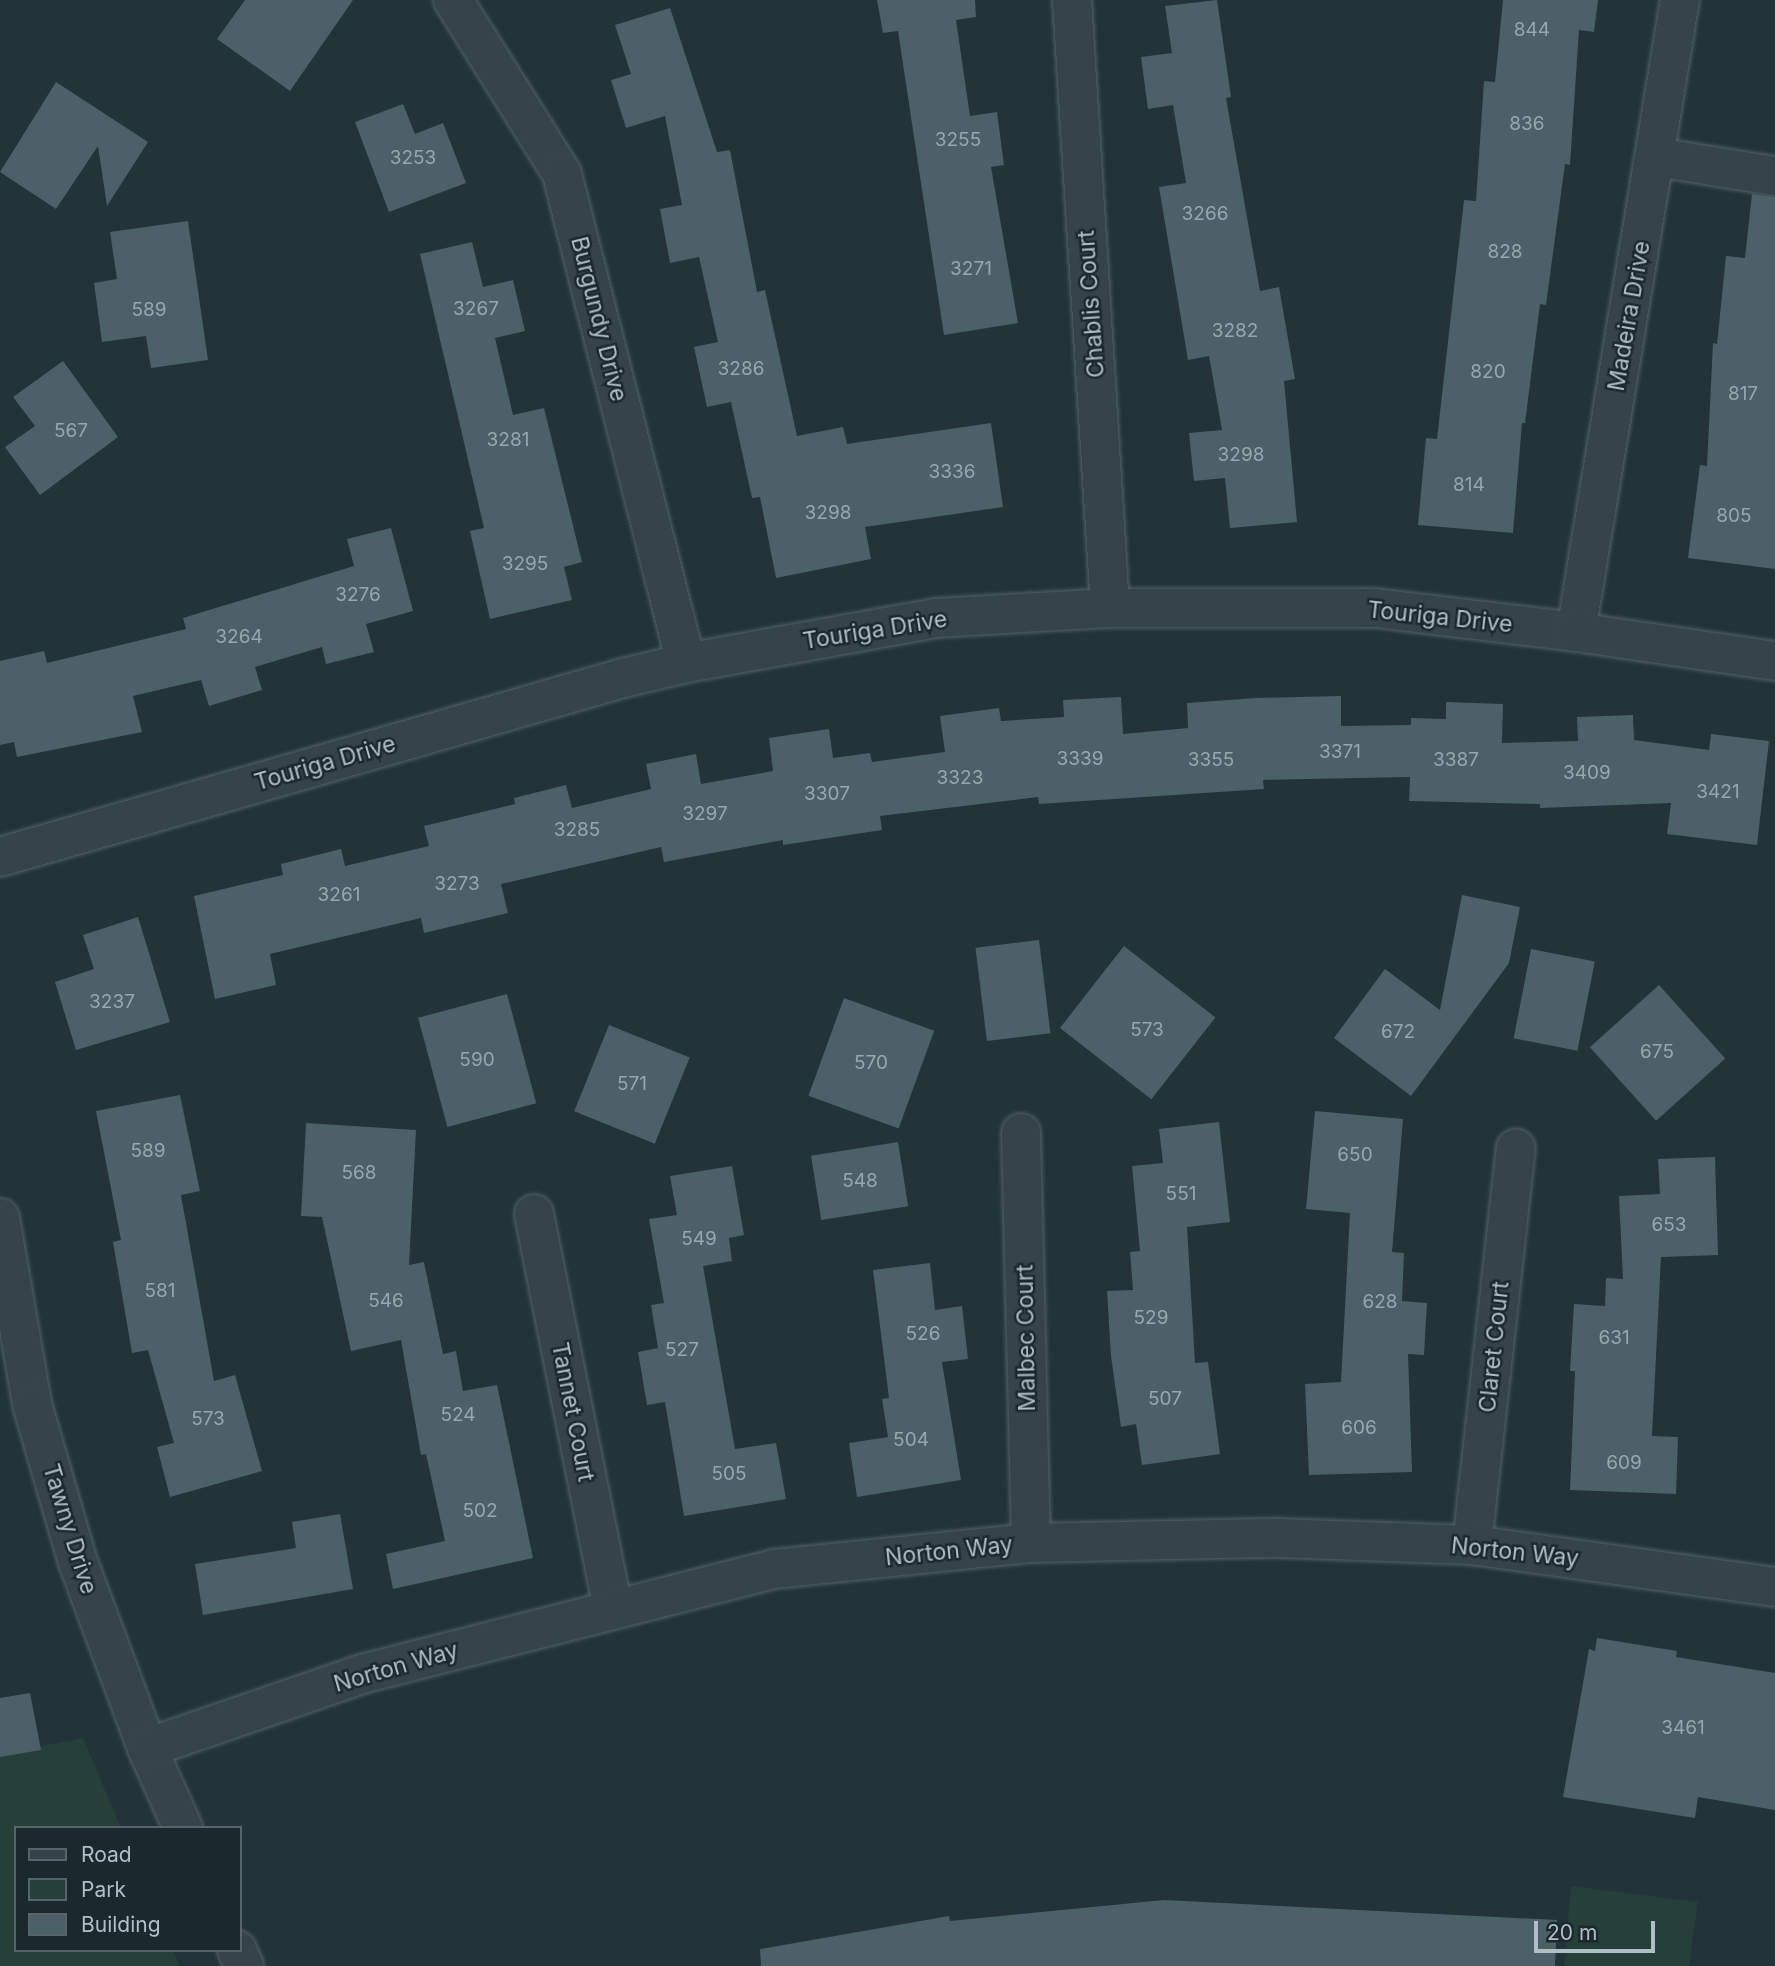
<!DOCTYPE html>
<style>
body{margin:0}
#map{position:relative;width:1775px;height:1966px;overflow:hidden;background:#22333a;font-family:Inter,sans-serif}
div>[style]{position:absolute}
.green>*{inset:0;background:#263f39}
.building>*{inset:0;background:#4c6068;transform-origin:0 0}
.roads{filter:drop-shadow(0 0 2px #536268) drop-shadow(0 0 2px #536268)}
.minor>*{height:38px;margin:-19px;padding:0 19px;transform-origin:19px;border-radius:19px;background:#35444a}
span{translate:-50% -50%;white-space:nowrap;text-align:center;line-height:1.15;-webkit-text-stroke:5px #1b292f;paint-order:stroke}
.number-label{font-size:19px;color:#97a7ae}
.number-label span{-webkit-text-stroke-width:0}
.street-label{font-size:23px;color:#b0bfc6}
.legend{position:absolute;left:14px;top:1826px;width:228px;height:126px;box-sizing:border-box;background:#1b292f;border:2px solid #57656b;margin:0;padding:9px 12px;list-style:none;font-size:21px;color:#b0bfc6}
.legend li{display:flex;align-items:center;gap:14px;height:35px}
.legend b{width:35px;border:2px solid #57656b}
.scale{position:absolute;left:1534px;top:1921px;width:121px;height:32px;box-sizing:border-box;border:4px solid #b0bfc6;border-top:0;padding-left:9px;font-size:21px;line-height:24px;white-space:nowrap;color:#b0bfc6;-webkit-text-stroke:5px #1b292f;paint-order:stroke}
</style>
<div id="map">
<div class="green">
<i style="clip-path:polygon(83px 1738px,121px 1828px,16px 1828px,16px 1950px,173px 1950px,179px 1966px,0 1966px,0 1754px)"></i>
<i style="clip-path:polygon(1571px 1886px,1698px 1902px,1689px 1966px,1564px 1966px)"></i>
</div>
<div class="building">
<i style="clip-path:polygon(245px 0,353px 0,290px 91px,217px 39px)"></i>
<i style="clip-path:polygon(877px 0,975px 0,976px 17px,956px 20px,970px 116px,997px 112px,1004px 165px,991px 167px,1018px 323px,944px 335px,898px 31px,883px 33px)"></i>
<i style="clip-path:polygon(1217px 0,1231px 97px,1226px 98px,1260px 291px,1279px 287px,1295px 379px,1284px 381px,1297px 522px,1230px 528px,1225px 478px,1194px 481px,1189px 433px,1222px 430px,1209px 356px,1188px 360px,1159px 187px,1186px 183px,1173px 105px,1148px 109px,1141px 57px,1172px 53px,1165px 6px)"></i>
<i style="clip-path:polygon(1503px 0,1598px 0,1594px 32px,1579px 30px,1570px 165px,1565px 164px,1546px 305px,1540px 304px,1525px 423px,1522px 423px,1513px 533px,1418px 525px,1426px 438px,1437px 439px,1464px 200px,1476px 201px,1484px 81px,1495px 82px)"></i>
<i style="clip-path:polygon(670px 8px,717px 152px,730px 150px,757px 292px,765px 290px,797px 436px,843px 427px,847px 444px,991px 423px,1003px 507px,865px 527px,871px 559px,776px 578px,760px 497px,752px 498px,731px 402px,707px 407px,694px 347px,718px 342px,699px 257px,670px 263px,660px 209px,682px 205px,665px 116px,626px 128px,611px 80px,631px 74px,615px 25px)"></i>
<i style="clip-path:polygon(56px 82px,148px 142px,107px 206px,98px 146px,56px 209px,0 172px)"></i>
<i style="clip-path:polygon(403px 104px,415px 134px,443px 123px,466px 183px,389px 212px,355px 122px)"></i>
<i style="clip-path:polygon(1752px 194px,1775px 197px,1775px 569px,1688px 558px,1700px 465px,1707px 466px,1713px 343px,1717px 344px,1726px 256px,1745px 258px)"></i>
<i style="clip-path:polygon(188px 221px,208px 360px,151px 368px,146px 336px,102px 342px,94px 283px,117px 279px,110px 232px)"></i>
<i style="clip-path:polygon(472px 242px,483px 287px,513px 280px,525px 331px,495px 338px,513px 415px,544px 408px,582px 562px,564px 567px,572px 600px,490px 619px,470px 531px,484px 528px,420px 254px)"></i>
<i style="clip-path:polygon(63px 361px,118px 437px,40px 495px,5px 447px,35px 426px,13px 397px)"></i>
<i style="clip-path:polygon(391px 528px,413px 611px,366px 624px,374px 652px,326px 664px,322px 647px,255px 667px,262px 690px,209px 706px,201px 680px,133px 696px,142px 732px,17px 757px,14px 742px,0 745px,0 661px,44px 651px,47px 663px,186px 629px,183px 618px,354px 566px,347px 539px)"></i>
<i style="clip-path:polygon(1341px 696px,1341px 726px,1411px 725px,1411px 718px,1446px 719px,1446px 702px,1503px 704px,1502px 743px,1578px 741px,1577px 717px,1633px 715px,1634px 740px,1709px 750px,1711px 734px,1769px 741px,1757px 845px,1667px 834px,1671px 803px,1540px 808px,1540px 804px,1409px 801px,1410px 777px,1263px 780px,1264px 789px,1039px 804px,1038px 797px,880px 816px,882px 830px,783px 845px,783px 840px,664px 862px,661px 847px,501px 884px,508px 913px,424px 933px,421px 918px,270px 954px,276px 985px,215px 999px,194px 896px,283px 875px,281px 864px,341px 849px,345px 866px,429px 846px,424px 826px,515px 804px,514px 798px,566px 785px,572px 808px,651px 789px,646px 764px,696px 754px,701px 784px,773px 771px,769px 738px,829px 729px,833px 758px,870px 753px,872px 762px,945px 752px,940px 716px,999px 708px,1001px 721px,1064px 717px,1063px 700px,1121px 697px,1123px 734px,1188px 728px,1187px 703px,1256px 698px)"></i>
<i style="clip-path:polygon(1462px 895px,1520px 907px,1509px 963px,1411px 1096px,1334px 1038px,1385px 969px,1440px 1010px)"></i>
<i style="clip-path:polygon(138px 917px,170px 1022px,76px 1050px,55px 982px,94px 969px,83px 935px)"></i>
<i style="left:1039px;top:940px;width:94px;height:64px;rotate:83deg"></i>
<i style="left:1124px;top:946px;width:116px;height:104px;rotate:38deg"></i>
<i style="left:1531px;top:949px;width:65px;height:91px;rotate:11deg"></i>
<i style="left:1659px;top:985px;width:99px;height:93px;rotate:48deg"></i>
<i style="left:507px;top:994px;width:113px;height:92px;rotate:75deg"></i>
<i style="left:844px;top:998px;width:96px;height:104px;rotate:20deg"></i>
<i style="left:609px;top:1025px;width:87px;height:93px;rotate:22deg"></i>
<i style="clip-path:polygon(180px 1095px,200px 1191px,181px 1195px,214px 1381px,235px 1375px,262px 1471px,170px 1497px,157px 1447px,174px 1443px,148px 1350px,132px 1353px,113px 1242px,121px 1240px,96px 1111px)"></i>
<i style="clip-path:polygon(1315px 1111px,1403px 1119px,1392px 1252px,1404px 1253px,1402px 1301px,1427px 1303px,1424px 1355px,1408px 1354px,1412px 1472px,1309px 1475px,1305px 1384px,1341px 1382px,1350px 1213px,1306px 1209px)"></i>
<i style="clip-path:polygon(1219px 1122px,1230px 1222px,1187px 1227px,1195px 1363px,1208px 1362px,1220px 1454px,1142px 1465px,1136px 1424px,1121px 1427px,1111px 1356px,1107px 1291px,1133px 1290px,1130px 1252px,1140px 1251px,1132px 1166px,1163px 1163px,1159px 1129px)"></i>
<i style="clip-path:polygon(306px 1123px,416px 1130px,409px 1265px,424px 1262px,443px 1354px,456px 1351px,463px 1391px,497px 1385px,533px 1558px,393px 1589px,386px 1554px,445px 1541px,426px 1454px,421px 1455px,401px 1340px,351px 1351px,322px 1217px,301px 1216px)"></i>
<i style="left:898px;top:1142px;width:65px;height:88px;rotate:81deg"></i>
<i style="clip-path:polygon(1715px 1157px,1718px 1255px,1661px 1257px,1652px 1436px,1678px 1437px,1676px 1494px,1570px 1490px,1575px 1371px,1570px 1371px,1574px 1304px,1605px 1306px,1606px 1278px,1623px 1279px,1619px 1196px,1660px 1194px,1658px 1159px)"></i>
<i style="clip-path:polygon(732px 1166px,744px 1235px,729px 1238px,732px 1261px,703px 1266px,735px 1449px,776px 1443px,786px 1499px,684px 1516px,665px 1402px,647px 1405px,638px 1352px,658px 1348px,651px 1305px,664px 1303px,649px 1219px,677px 1215px,670px 1176px)"></i>
<i style="clip-path:polygon(930px 1263px,935px 1310px,962px 1306px,968px 1359px,942px 1362px,961px 1480px,857px 1497px,849px 1443px,888px 1437px,882px 1399px,889px 1398px,873px 1270px)"></i>
<i style="clip-path:polygon(340px 1514px,353px 1589px,203px 1615px,195px 1564px,296px 1548px,292px 1522px)"></i>
<i style="clip-path:polygon(1597px 1638px,1677px 1651px,1676px 1657px,1775px 1673px,1775px 1810px,1698px 1797px,1695px 1818px,1563px 1797px,1589px 1649px,1595px 1651px)"></i>
<i style="clip-path:polygon(30px 1693px,41px 1750px,0 1757px,0 1698px)"></i>
<i style="clip-path:polygon(1164px 1900px,1557px 1920px,1555px 1966px,761px 1966px,760px 1949px,949px 1916px,950px 1921px)"></i>
</div>
<div class="roads">
<div class="minor">
<i style="left:453px;top:0;width:205px;rotate:57.9deg"></i>
<i style="left:562px;top:174px;width:504px;rotate:75.77deg"></i>
<i style="left:1072px;top:0;width:609px;rotate:86.42deg"></i>
<i style="left:1656px;top:157px;width:121px;rotate:9.1deg"></i>
<i style="left:1576px;top:632px;width:640px;rotate:-80.66deg"></i>
<i style="left:0;top:857px;width:648px;rotate:-16.03deg"></i>
<i style="left:623px;top:678px;width:65px;rotate:-13.4deg"></i>
<i style="left:686px;top:663px;width:253px;rotate:-10.2deg"></i>
<i style="left:935px;top:618px;width:175px;rotate:-3.3deg"></i>
<i style="left:1110px;top:608px;width:265px"></i>
<i style="left:1375px;top:608px;width:202px;rotate:6.8deg"></i>
<i style="left:1576px;top:632px;width:201px;rotate:8.3deg"></i>
<i style="left:1021px;top:1133px;width:410px;rotate:88.6deg"></i>
<i style="left:534px;top:1214px;width:403px;rotate:78.7deg"></i>
<i style="left:0;top:1218px;width:189px;rotate:80.2deg"></i>
<i style="left:32px;top:1404px;width:165px;rotate:73.8deg"></i>
<i style="left:78px;top:1562px;width:198px;rotate:69.6deg"></i>
<i style="left:147px;top:1748px;width:88px;rotate:65.8deg"></i>
<i style="left:1472px;top:1545px;width:399px;rotate:-83.7deg"></i>
<i style="left:147px;top:1748px;width:227px;rotate:-19deg"></i>
<i style="left:362px;top:1674px;width:425px;rotate:-14.3deg"></i>
<i style="left:774px;top:1569px;width:258px;rotate:-5.8deg"></i>
<i style="left:1031px;top:1543px;width:247px;rotate:-1.2deg"></i>
<i style="left:1278px;top:1538px;width:194px;rotate:2.1deg"></i>
<i style="left:1472px;top:1545px;width:306px;rotate:7.9deg"></i>
<i style="left:237px;top:1950px;width:17px;rotate:66deg"></i>
</div>
</div>
<div class="number-label">
<span style="left:1532px;top:30px">844</span>
<span style="left:1527px;top:124px">836</span>
<span style="left:958px;top:140px">3255</span>
<span style="left:413px;top:158px">3253</span>
<span style="left:1205px;top:214px">3266</span>
<span style="left:1505px;top:252px">828</span>
<span style="left:971px;top:269px">3271</span>
<span style="left:476px;top:309px">3267</span>
<span style="left:149px;top:310px">589</span>
<span style="left:1235px;top:331px">3282</span>
<span style="left:741px;top:369px">3286</span>
<span style="left:1488px;top:372px">820</span>
<span style="left:1743px;top:394px">817</span>
<span style="left:71px;top:431px">567</span>
<span style="left:508px;top:440px">3281</span>
<span style="left:1241px;top:455px">3298</span>
<span style="left:952px;top:472px">3336</span>
<span style="left:1469px;top:485px">814</span>
<span style="left:828px;top:513px">3298</span>
<span style="left:1734px;top:516px">805</span>
<span style="left:525px;top:564px">3295</span>
<span style="left:358px;top:595px">3276</span>
<span style="left:239px;top:637px">3264</span>
<span style="left:1340px;top:752px">3371</span>
<span style="left:1080px;top:759px">3339</span>
<span style="left:1211px;top:760px">3355</span>
<span style="left:1456px;top:760px">3387</span>
<span style="left:1587px;top:773px">3409</span>
<span style="left:960px;top:778px">3323</span>
<span style="left:1718px;top:792px">3421</span>
<span style="left:827px;top:794px">3307</span>
<span style="left:705px;top:814px">3297</span>
<span style="left:577px;top:830px">3285</span>
<span style="left:457px;top:884px">3273</span>
<span style="left:339px;top:895px">3261</span>
<span style="left:112px;top:1002px">3237</span>
<span style="left:1147px;top:1030px">573</span>
<span style="left:1398px;top:1032px">672</span>
<span style="left:1657px;top:1052px">675</span>
<span style="left:477px;top:1060px">590</span>
<span style="left:871px;top:1063px">570</span>
<span style="left:632px;top:1084px">571</span>
<span style="left:148px;top:1151px">589</span>
<span style="left:1355px;top:1155px">650</span>
<span style="left:359px;top:1173px">568</span>
<span style="left:860px;top:1181px">548</span>
<span style="left:1181px;top:1194px">551</span>
<span style="left:1669px;top:1225px">653</span>
<span style="left:699px;top:1239px">549</span>
<span style="left:160px;top:1291px">581</span>
<span style="left:386px;top:1301px">546</span>
<span style="left:1380px;top:1302px">628</span>
<span style="left:1151px;top:1318px">529</span>
<span style="left:923px;top:1334px">526</span>
<span style="left:1614px;top:1338px">631</span>
<span style="left:682px;top:1350px">527</span>
<span style="left:1165px;top:1399px">507</span>
<span style="left:458px;top:1415px">524</span>
<span style="left:208px;top:1419px">573</span>
<span style="left:1359px;top:1428px">606</span>
<span style="left:911px;top:1440px">504</span>
<span style="left:1624px;top:1463px">609</span>
<span style="left:729px;top:1474px">505</span>
<span style="left:480px;top:1511px">502</span>
<span style="left:1683px;top:1728px">3461</span>
</div>
<div class="street-label">
<span style="left:1091px;top:304px;rotate:-94deg">Chablis Court</span>
<span style="left:1629px;top:316px;rotate:-80deg">Madeira Drive</span>
<span style="left:599px;top:319px;rotate:76deg">Burgundy Drive</span>
<span style="left:1440px;top:617px;rotate:6deg">Touriga Drive</span>
<span style="left:875px;top:630px;rotate:-9deg">Touriga Drive</span>
<span style="left:325px;top:763px;rotate:-16deg">Touriga Drive</span>
<span style="left:1026px;top:1338px;rotate:-91deg">Malbec Court</span>
<span style="left:1494px;top:1347px;rotate:-84deg">Claret Court</span>
<span style="left:573px;top:1412px;rotate:79deg">Tannet Court</span>
<span style="left:70px;top:1529px;rotate:73deg">Tawny Drive</span>
<span style="left:949px;top:1551px;rotate:-6deg">Norton Way</span>
<span style="left:1515px;top:1552px;rotate:6deg">Norton Way</span>
<span style="left:396px;top:1667px;rotate:-16deg">Norton Way</span>
</div>
<ul class="legend">
<li><b style="height:9px;background:#35444a"></b>Road</li>
<li><b style="height:19px;background:#263f39"></b>Park</li>
<li><b style="height:19px;background:#4c6068"></b>Building</li>
</ul>
<div class="scale">20 m</div>
</div>
